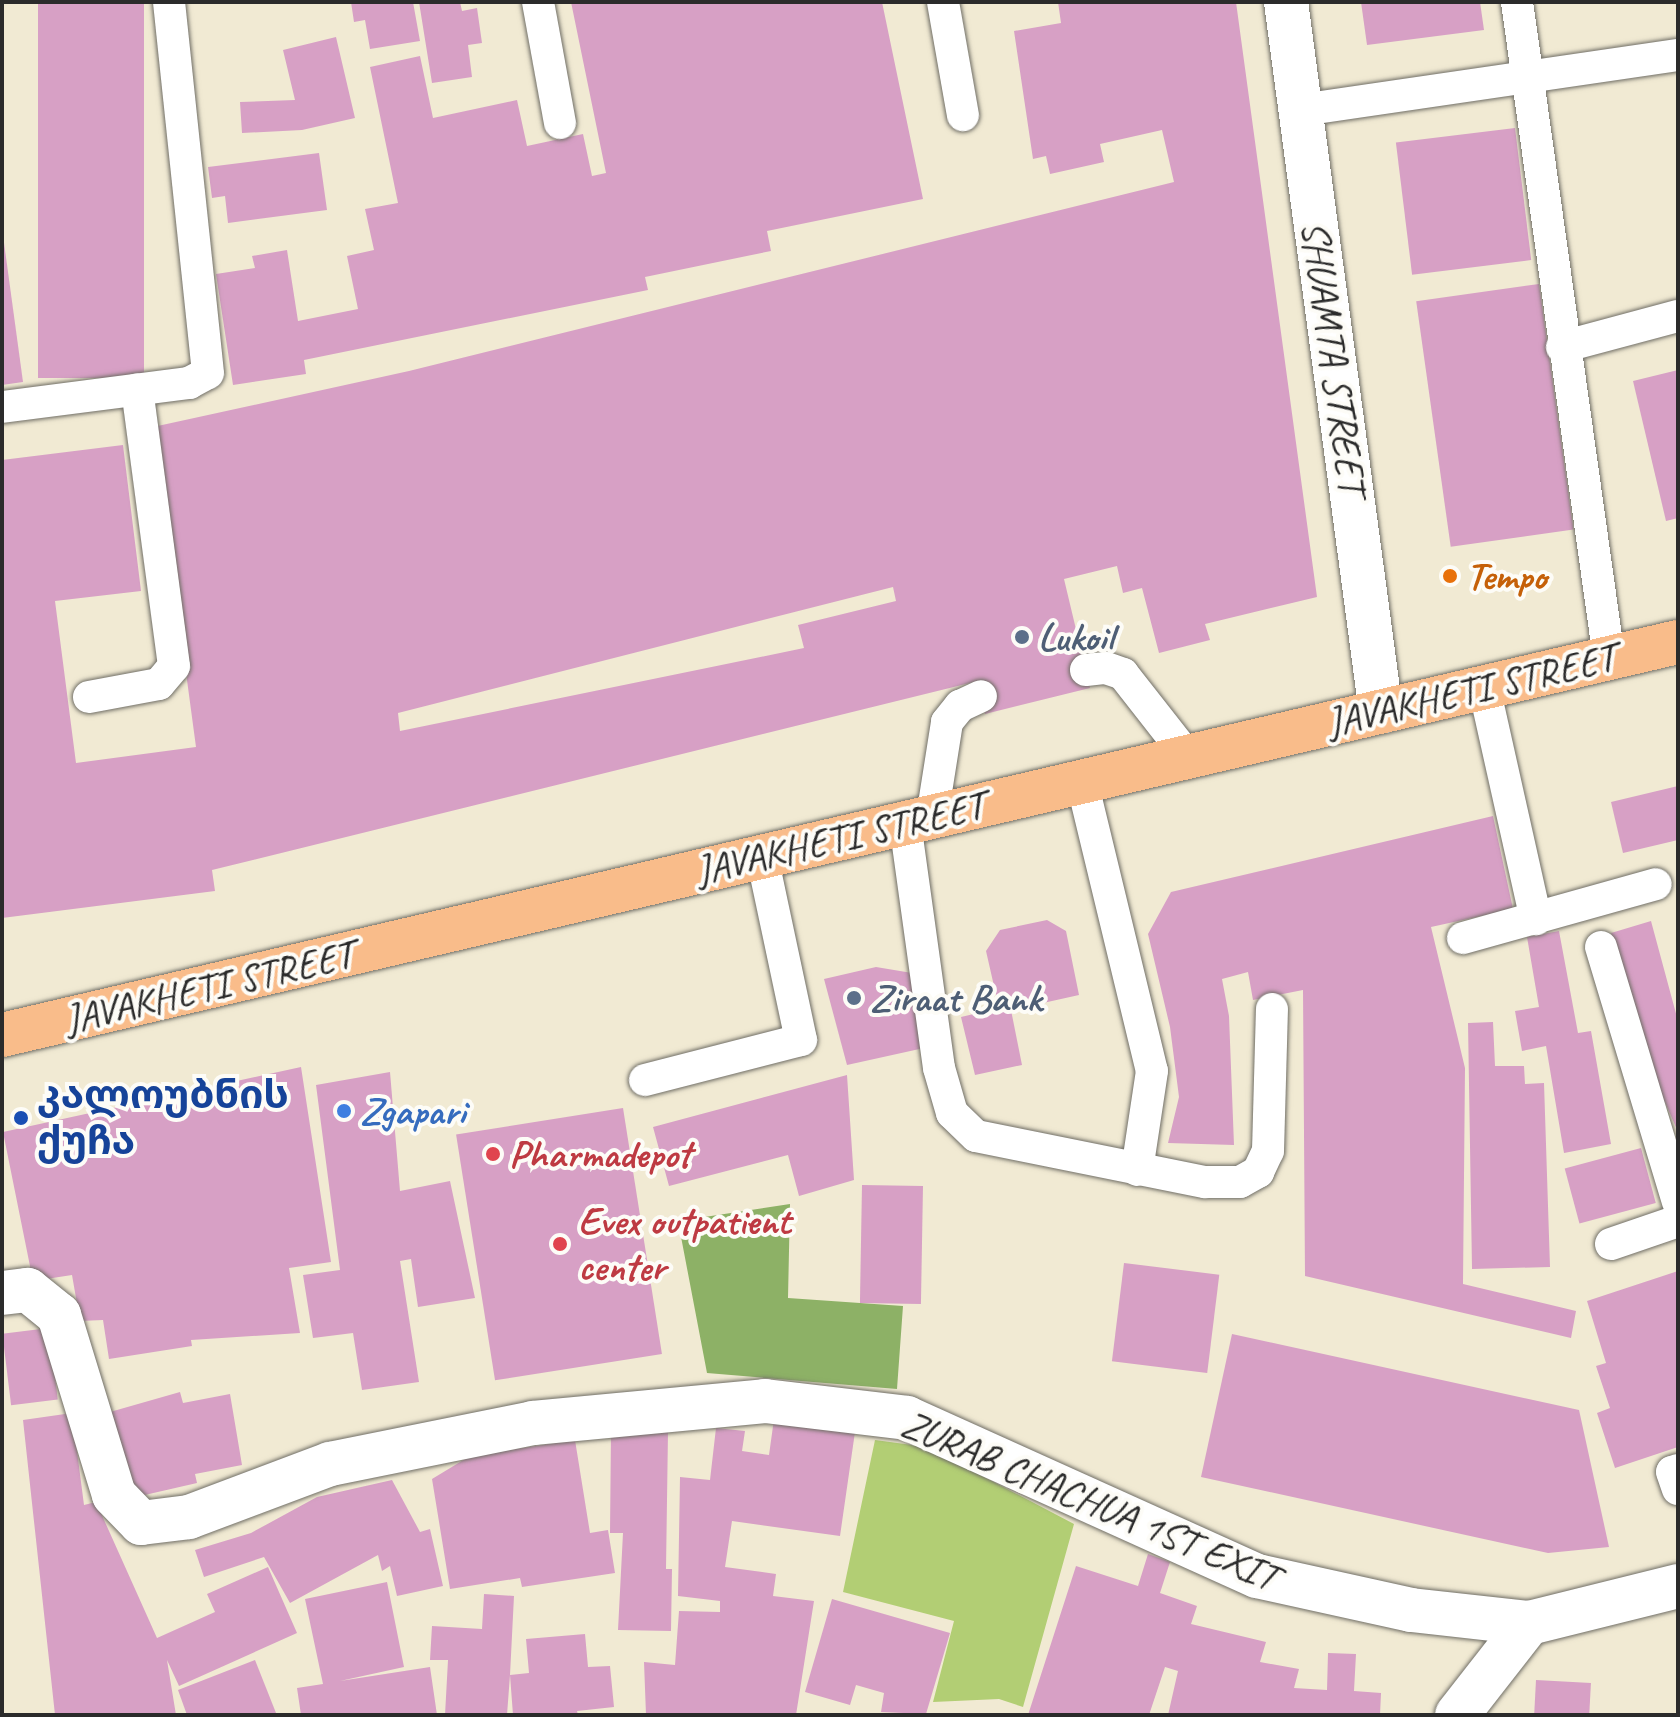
<!DOCTYPE html>
<meta charset="utf-8">
<style>
body{margin:0}
#map{position:relative;width:1680px;height:1717px;overflow:hidden;background:#f1ead3;font-family:Caveat,"Noto Sans Georgian",sans-serif}
div>[style]{position:absolute}
.green>*{inset:0;background:#b2ce74}
.forest>*{inset:0;background:#8db166}
.building>*{inset:0;background:#d7a0c5;transform-origin:0 0}
.roads{filter:drop-shadow(0 0 2px #706e66) drop-shadow(0 0 2px #706e66)}
.lane>*{height:32px;margin:-16px;padding:0 16px;transform-origin:16px;border-radius:16px;background:#fff}
.street>*{height:44px;margin:-22px;padding:0 22px;transform-origin:22px;border-radius:22px;background:#fff}
.primary>*{height:44px;margin:-22px;padding:0 22px;transform-origin:22px;border-radius:22px;background:#f9bc8a}
.dots>*{width:22px;height:22px;translate:-50% -50%;box-sizing:border-box;border:4px solid #fdfcf7;border-radius:50%}
span{translate:-50% -50%;white-space:nowrap;text-align:center;line-height:1.15;-webkit-text-stroke:8px #fdfcf7;paint-order:stroke}
.street-label{font-size:40px;color:#2b2b2b}
.food-label{font-size:40px;color:#c56008;font-weight:700}
.left{translate:0 -50%;text-align:left}
.service-label{font-size:40px;color:#4e5e75;font-weight:700}
.transit-label{font-size:40px;color:#164399;font-weight:700}
.shop-label{font-size:40px;color:#366cbe;font-weight:700}
.health-label{font-size:40px;color:#be3a42;font-weight:700}
.frame{position:absolute;inset:0;border:4px solid #2b2b2b;pointer-events:none}
</style>
<div id="map">
<div class="green">
<i style="clip-path:polygon(875px 1440px,927px 1447px,1074px 1524px,1023px 1707px,999px 1699px,933px 1702px,954px 1621px,843px 1592px)"></i>
</div>
<div class="forest">
<i style="clip-path:polygon(790px 1204px,788px 1298px,903px 1306px,897px 1389px,707px 1373px,678px 1221px)"></i>
</div>
<div class="building">
<i style="left:38px;top:2px;width:106px;height:376px"></i>
<i style="clip-path:polygon(351px 2px,413px 2px,420px 41px,370px 49px,365px 20px,354px 22px)"></i>
<i style="clip-path:polygon(419px 2px,460px 2px,462px 11px,477px 8px,482px 43px,468px 45px,472px 77px,432px 83px)"></i>
<i style="clip-path:polygon(571px 2px,882px 2px,923px 199px,767px 231px,771px 251px,645px 277px,648px 290px,304px 360px,306px 374px,233px 385px,216px 274px,255px 268px,252px 256px,287px 250px,298px 321px,358px 309px,347px 256px,374px 250px,365px 209px,398px 203px,370px 67px,420px 56px,433px 118px,517px 100px,527px 146px,583px 134px,592px 176px,606px 173px)"></i>
<i style="clip-path:polygon(evenodd,1058px 2px,1236px 2px,1317px 597px,1205px 624px,1210px 640px,1159px 653px,1142px 588px,1123px 593px,1117px 566px,1064px 579px,1090px 688px,985px 714px,978px 681px,212px 870px,215px 891px,2px 918px,2px 460px,123px 445px,141px 591px,55px 601px,76px 763px,196px 747px,153px 427px,409px 371px,1174px 182px,1162px 130px,1100px 144px,1104px 162px,1050px 174px,1046px 156px,1033px 159px,1014px 31px,1061px 23px,1058px 2px,893px 587px,896px 601px,798px 625px,804px 648px,400px 731px,398px 713px,893px 587px)"></i>
<i style="clip-path:polygon(1361px 2px,1480px 2px,1484px 30px,1367px 45px)"></i>
<i style="clip-path:polygon(336px 37px,355px 118px,302px 130px,242px 133px,240px 102px,295px 100px,283px 50px)"></i>
<i style="left:1515px;top:128px;width:133px;height:120px;rotate:83deg"></i>
<i style="clip-path:polygon(319px 153px,327px 210px,228px 223px,225px 196px,212px 198px,208px 167px)"></i>
<i style="clip-path:polygon(2px 228px,23px 382px,2px 385px)"></i>
<i style="left:1539px;top:284px;width:248px;height:124px;rotate:82deg"></i>
<i style="clip-path:polygon(1678px 370px,1678px 518px,1666px 521px,1633px 381px)"></i>
<i style="clip-path:polygon(1678px 786px,1678px 840px,1623px 853px,1611px 802px)"></i>
<i style="clip-path:polygon(1493px 816px,1513px 909px,1431px 927px,1465px 1068px,1463px 1284px,1576px 1311px,1571px 1338px,1305px 1276px,1303px 990px,1253px 1000px,1248px 972px,1222px 979px,1229px 1016px,1234px 1145px,1168px 1143px,1179px 1097px,1170px 1027px,1148px 934px,1171px 892px)"></i>
<i style="clip-path:polygon(1047px 920px,1066px 931px,1079px 995px,1011px 1010px,1022px 1065px,975px 1075px,961px 1017px,999px 1008px,986px 951px,1000px 930px)"></i>
<i style="clip-path:polygon(1651px 921px,1678px 1021px,1678px 1132px,1665px 1102px,1657px 1105px,1611px 933px)"></i>
<i style="clip-path:polygon(1559px 931px,1578px 1033px,1591px 1031px,1611px 1144px,1564px 1153px,1546px 1046px,1522px 1051px,1515px 1011px,1539px 1007px,1527px 937px)"></i>
<i style="clip-path:polygon(876px 967px,912px 973px,924px 1048px,847px 1065px,824px 979px)"></i>
<i style="clip-path:polygon(1493px 1022px,1495px 1066px,1524px 1066px,1525px 1084px,1544px 1083px,1550px 1267px,1472px 1269px,1468px 1023px)"></i>
<i style="clip-path:polygon(301px 1067px,331px 1262px,289px 1268px,300px 1333px,191px 1340px,192px 1346px,109px 1359px,103px 1320px,80px 1321px,72px 1275px,33px 1281px,3px 1132px)"></i>
<i style="clip-path:polygon(390px 1072px,400px 1191px,450px 1181px,475px 1298px,418px 1307px,411px 1259px,400px 1261px,419px 1382px,362px 1390px,353px 1333px,313px 1338px,303px 1275px,340px 1270px,316px 1085px)"></i>
<i style="clip-path:polygon(847px 1075px,854px 1180px,799px 1196px,788px 1155px,669px 1186px,653px 1127px)"></i>
<i style="left:623px;top:1108px;width:249px;height:169px;rotate:81deg"></i>
<i style="left:1641px;top:1148px;width:57px;height:79px;rotate:75deg"></i>
<i style="left:862px;top:1185px;width:61px;height:118px;rotate:1deg"></i>
<i style="left:1124px;top:1263px;width:96px;height:99px;rotate:7deg"></i>
<i style="clip-path:polygon(1678px 1271px,1678px 1447px,1615px 1468px,1597px 1413px,1610px 1408px,1596px 1366px,1606px 1363px,1587px 1301px)"></i>
<i style="left:49px;top:1328px;width:72px;height:47px;rotate:83deg"></i>
<i style="clip-path:polygon(1232px 1334px,1579px 1410px,1609px 1547px,1548px 1553px,1201px 1477px)"></i>
<i style="clip-path:polygon(180px 1392px,183px 1403px,230px 1394px,242px 1465px,195px 1474px,197px 1483px,136px 1497px,110px 1412px)"></i>
<i style="clip-path:polygon(72px 1413px,84px 1505px,96px 1502px,157px 1638px,215px 1612px,207px 1594px,268px 1567px,297px 1633px,179px 1686px,167px 1660px,176px 1715px,55px 1715px,23px 1420px)"></i>
<i style="clip-path:polygon(774px 1419px,855px 1432px,840px 1536px,732px 1521px,725px 1567px,776px 1574px,773px 1596px,814px 1601px,796px 1715px,646px 1715px,644px 1662px,675px 1665px,679px 1611px,720px 1612px,720px 1601px,678px 1596px,680px 1477px,710px 1480px,716px 1428px,745px 1431px,742px 1451px,769px 1455px)"></i>
<i style="clip-path:polygon(611px 1431px,668px 1432px,666px 1569px,672px 1569px,671px 1631px,618px 1630px,623px 1533px,610px 1533px)"></i>
<i style="clip-path:polygon(575px 1440px,590px 1533px,608px 1530px,615px 1573px,522px 1587px,520px 1578px,450px 1589px,432px 1479px,470px 1456px)"></i>
<i style="clip-path:polygon(392px 1480px,420px 1532px,430px 1529px,443px 1586px,397px 1596px,390px 1566px,382px 1571px,378px 1555px,290px 1603px,264px 1557px,204px 1577px,195px 1550px,251px 1533px,317px 1497px)"></i>
<i style="clip-path:polygon(1148px 1554px,1170px 1562px,1160px 1593px,1197px 1606px,1191px 1624px,1266px 1642px,1260px 1662px,1299px 1669px,1294px 1688px,1327px 1690px,1328px 1653px,1356px 1654px,1354px 1691px,1381px 1693px,1380px 1715px,1168px 1715px,1178px 1671px,1165px 1667px,1149px 1715px,1028px 1715px,1076px 1566px,1138px 1586px)"></i>
<i style="clip-path:polygon(387px 1582px,404px 1667px,340px 1681px,430px 1667px,437px 1715px,301px 1715px,297px 1688px,323px 1684px,305px 1599px)"></i>
<i style="clip-path:polygon(484px 1594px,514px 1596px,510px 1675px,529px 1673px,526px 1639px,585px 1634px,588px 1667px,610px 1666px,614px 1707px,577px 1711px,578px 1715px,513px 1715px,510px 1675px,507px 1715px,445px 1715px,448px 1660px,430px 1660px,432px 1626px,482px 1629px)"></i>
<i style="clip-path:polygon(832px 1599px,950px 1633px,926px 1714px,881px 1712px,884px 1693px,856px 1685px,850px 1705px,805px 1692px)"></i>
<i style="clip-path:polygon(255px 1660px,276px 1713px,187px 1715px,178px 1690px)"></i>
<i style="left:1536px;top:1680px;width:55px;height:35px;rotate:3deg"></i>
</div>
<div class="roads">
<div class="lane">
<i style="left:538px;top:2px;width:123px;rotate:79.7deg"></i>
<i style="left:943px;top:2px;width:115px;rotate:80deg"></i>
<i style="left:1517px;top:2px;width:662px;rotate:82.02deg"></i>
<i style="left:1301px;top:110px;width:381px;rotate:-8.3deg"></i>
<i style="left:1562px;top:347px;width:120px;rotate:-15deg"></i>
<i style="left:2px;top:407px;width:189px;rotate:-7.3deg"></i>
<i style="left:189px;top:383px;width:21px;rotate:-28deg"></i>
<i style="left:208px;top:373px;width:373px;rotate:-96deg"></i>
<i style="left:1086px;top:670px;width:20px;rotate:-6deg"></i>
<i style="left:1106px;top:668px;width:18px;rotate:19deg"></i>
<i style="left:1123px;top:674px;width:105px;rotate:51.9deg"></i>
<i style="left:1484px;top:687px;width:238px;rotate:77.4deg"></i>
<i style="left:89px;top:697px;width:71px;rotate:-10.5deg"></i>
<i style="left:159px;top:684px;width:23px;rotate:-50deg"></i>
<i style="left:174px;top:666px;width:279px;rotate:-97.6deg"></i>
<i style="left:1082px;top:782px;width:297px;rotate:76.4deg"></i>
<i style="left:1152px;top:1071px;width:100px;rotate:98.6deg"></i>
<i style="left:932px;top:817px;width:96px;rotate:-81deg"></i>
<i style="left:947px;top:722px;width:21px;rotate:-51deg"></i>
<i style="left:960px;top:706px;width:23px;rotate:-25deg"></i>
<i style="left:905px;top:823px;width:247px;rotate:82.1deg"></i>
<i style="left:939px;top:1068px;width:47px;rotate:73.9deg"></i>
<i style="left:952px;top:1113px;width:33px;rotate:44deg"></i>
<i style="left:976px;top:1136px;width:234px;rotate:11.4deg"></i>
<i style="left:1205px;top:1182px;width:35px"></i>
<i style="left:1240px;top:1182px;width:21px;rotate:-29deg"></i>
<i style="left:1258px;top:1172px;width:23px;rotate:-65deg"></i>
<i style="left:1268px;top:1151px;width:142px;rotate:-88.4deg"></i>
<i style="left:1463px;top:938px;width:200px;rotate:-15.6deg"></i>
<i style="left:1601px;top:947px;width:266px;rotate:73.2deg"></i>
<i style="left:645px;top:1080px;width:161px;rotate:-14.4deg"></i>
<i style="left:801px;top:1040px;width:187px;rotate:-102deg"></i>
<i style="left:1611px;top:1244px;width:71px;rotate:-18.9deg"></i>
<i style="left:1678px;top:1470px;width:6px;rotate:162deg"></i>
<i style="left:1672px;top:1472px;width:18px;rotate:71deg"></i>
</div>
<div class="street">
<i style="left:1286px;top:2px;width:716px;rotate:82.38deg"></i>
<i style="left:2px;top:1293px;width:26px;rotate:-7deg"></i>
<i style="left:28px;top:1290px;width:40px;rotate:39deg"></i>
<i style="left:59px;top:1315px;width:188px;rotate:73deg"></i>
<i style="left:114px;top:1495px;width:39px;rotate:46deg"></i>
<i style="left:141px;top:1523px;width:48px;rotate:-7.1deg"></i>
<i style="left:189px;top:1517px;width:151px;rotate:-20.6deg"></i>
<i style="left:330px;top:1464px;width:207px;rotate:-11.4deg"></i>
<i style="left:533px;top:1423px;width:233px;rotate:-5.4deg"></i>
<i style="left:765px;top:1401px;width:143px;rotate:6.8deg"></i>
<i style="left:907px;top:1418px;width:384px;rotate:24.3deg"></i>
<i style="left:1257px;top:1576px;width:158px;rotate:12.4deg"></i>
<i style="left:1411px;top:1610px;width:119px;rotate:6.3deg"></i>
<i style="left:1457px;top:1715px;width:117px;rotate:-52deg"></i>
<i style="left:1529px;top:1623px;width:154px;rotate:-13.9deg"></i>
</div>
<div class="primary">
<i style="left:2px;top:1035px;width:1721px;rotate:-13.2deg"></i>
</div>
</div>
<div class="dots">
<i style="left:1450px;top:576px;background:#e8710a"></i>
<i style="left:1022px;top:637px;background:#5c6f8a"></i>
<i style="left:854px;top:998px;background:#5c6f8a"></i>
<i style="left:344px;top:1111px;background:#3f7fe0"></i>
<i style="left:21px;top:1118px;background:#1a4fb4"></i>
<i style="left:493px;top:1154px;background:#e0444e"></i>
<i style="left:560px;top:1244px;background:#e0444e"></i>
</div>
<div class="street-label">
<span style="left:1334px;top:357px;rotate:82deg">SHUAMTA STREET</span>
<span style="left:1471px;top:690px;rotate:-13deg">JAVAKHETI STREET</span>
<span style="left:840px;top:838px;rotate:-13deg">JAVAKHETI STREET</span>
<span style="left:209px;top:987px;rotate:-13deg">JAVAKHETI STREET</span>
<span style="left:1090px;top:1500px;rotate:23deg">ZURAB CHACHUA 1ST EXIT</span>
</div>
<div class="food-label">
<span class="left" style="left:1466px;top:576px">Tempo</span>
</div>
<div class="service-label">
<span class="left" style="left:1038px;top:637px">Lukoil</span>
<span class="left" style="left:870px;top:998px">Ziraat Bank</span>
</div>
<div class="transit-label">
<span class="left" style="left:37px;top:1118px">კალოუბნის<br>ქუჩა</span>
</div>
<div class="shop-label">
<span class="left" style="left:360px;top:1111px">Zgapari</span>
</div>
<div class="health-label">
<span class="left" style="left:509px;top:1154px">Pharmadepot</span>
<span class="left" style="left:578px;top:1244px">Evex outpatient<br>center</span>
</div>
<div class="frame"></div>
</div>
